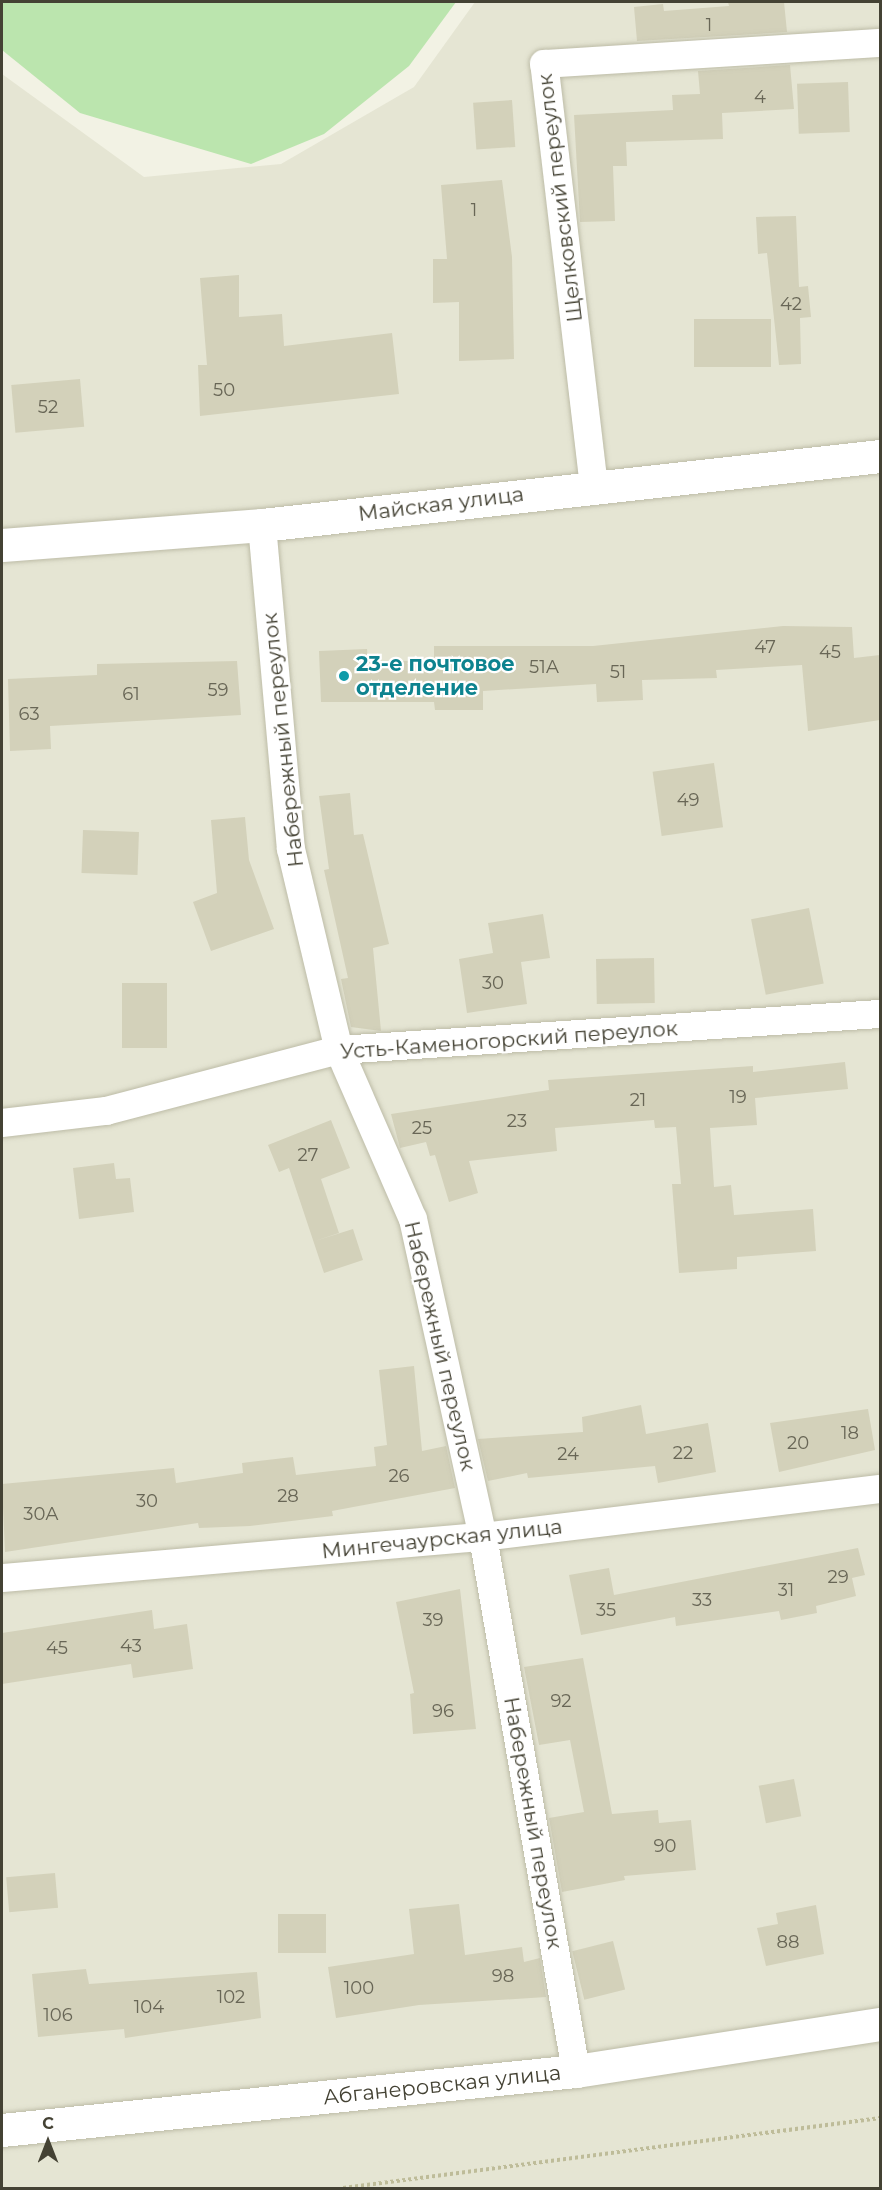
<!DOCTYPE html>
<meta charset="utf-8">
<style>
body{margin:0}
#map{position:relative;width:882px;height:2190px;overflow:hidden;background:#f2f2e4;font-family:Montserrat,sans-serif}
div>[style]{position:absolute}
.residential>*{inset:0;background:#e5e5d3}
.green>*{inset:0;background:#bbe5ae}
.building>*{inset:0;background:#d3d1ba;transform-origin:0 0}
.path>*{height:4px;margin-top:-2px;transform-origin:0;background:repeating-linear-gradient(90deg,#bebc99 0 3px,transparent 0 6px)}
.roads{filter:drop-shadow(0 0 2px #bdbca7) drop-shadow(0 0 2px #bdbca7)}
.minor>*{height:28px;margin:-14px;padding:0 14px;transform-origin:14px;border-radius:14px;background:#fff}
.tertiary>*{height:33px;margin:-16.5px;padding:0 16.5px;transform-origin:16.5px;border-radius:16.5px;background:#fff}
.dots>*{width:16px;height:16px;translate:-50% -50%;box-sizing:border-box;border:3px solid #fff;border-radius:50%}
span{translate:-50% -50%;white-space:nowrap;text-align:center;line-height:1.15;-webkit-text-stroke:4.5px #fff;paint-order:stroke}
.number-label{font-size:18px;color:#686656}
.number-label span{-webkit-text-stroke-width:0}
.street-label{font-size:21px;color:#444234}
.culture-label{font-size:21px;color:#0d838f;font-weight:700}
.left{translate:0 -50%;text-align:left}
.frame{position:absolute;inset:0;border:3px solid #444234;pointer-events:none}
.north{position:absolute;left:18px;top:2112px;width:60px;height:60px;-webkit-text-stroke:4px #fff;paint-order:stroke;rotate:0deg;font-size:16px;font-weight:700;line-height:24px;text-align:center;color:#444234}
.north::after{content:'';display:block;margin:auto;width:21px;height:27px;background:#444234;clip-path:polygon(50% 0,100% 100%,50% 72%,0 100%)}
</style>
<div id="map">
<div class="residential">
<i style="clip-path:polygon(475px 2px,880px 2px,880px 2188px,2px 2188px,2px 74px,144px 177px,281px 164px,414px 87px)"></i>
</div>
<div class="green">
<i style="clip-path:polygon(2px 2px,456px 2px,409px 66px,324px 134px,251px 164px,80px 113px,2px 50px)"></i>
</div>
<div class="building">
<i style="clip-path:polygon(728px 2px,784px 2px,787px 32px,637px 41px,634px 7px,663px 4px,664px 11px,729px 6px)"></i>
<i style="clip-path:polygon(790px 65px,794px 109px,722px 113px,723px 139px,626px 142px,627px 166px,613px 166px,615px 221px,580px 222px,574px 115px,673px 110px,672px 95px,700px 94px,698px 71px)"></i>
<i style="left:848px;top:82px;width:50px;height:51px;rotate:88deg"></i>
<i style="left:512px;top:100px;width:47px;height:39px;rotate:86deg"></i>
<i style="clip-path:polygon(502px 180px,512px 257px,514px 359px,459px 361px,459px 302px,433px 303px,433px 259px,447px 259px,441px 185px)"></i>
<i style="clip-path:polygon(796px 216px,799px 287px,808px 286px,811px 317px,800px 318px,801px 364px,779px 365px,767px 253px,758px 254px,756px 217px)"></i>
<i style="clip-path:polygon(239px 275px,239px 317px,282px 314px,284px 346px,392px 333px,399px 394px,200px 416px,198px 365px,207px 365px,200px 278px)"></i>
<i style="left:694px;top:319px;width:77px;height:48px"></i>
<i style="left:80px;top:379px;width:48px;height:69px;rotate:85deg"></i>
<i style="clip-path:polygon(783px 626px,852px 627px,854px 658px,880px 655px,880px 720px,808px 731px,802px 665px,716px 670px,717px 678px,642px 680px,643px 700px,597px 702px,596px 684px,483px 691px,483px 710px,435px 710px,434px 702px,321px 702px,319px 651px,367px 649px,368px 662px,434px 660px,434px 646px,593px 646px)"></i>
<i style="clip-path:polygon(237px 661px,241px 715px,50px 726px,51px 749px,10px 751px,8px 679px,97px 675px,97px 664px)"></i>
<i style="left:714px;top:763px;width:65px;height:62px;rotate:82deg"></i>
<i style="clip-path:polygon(350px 793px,354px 835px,363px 834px,389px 944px,373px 948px,381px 1031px,351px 1027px,341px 979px,348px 978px,324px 870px,329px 869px,319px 796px)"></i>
<i style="clip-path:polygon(245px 817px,249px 860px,274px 929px,211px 951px,193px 902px,217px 893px,211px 820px)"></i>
<i style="left:83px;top:830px;width:56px;height:43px;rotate:2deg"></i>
<i style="left:809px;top:908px;width:77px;height:59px;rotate:79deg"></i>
<i style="clip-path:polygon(543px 914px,550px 958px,521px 962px,527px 1004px,467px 1013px,459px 959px,493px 953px,488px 923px)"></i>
<i style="left:654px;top:958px;width:45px;height:58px;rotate:89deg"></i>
<i style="left:122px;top:983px;width:45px;height:65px"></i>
<i style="clip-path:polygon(845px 1062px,848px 1089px,755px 1098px,757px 1125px,710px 1128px,714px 1187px,731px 1185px,734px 1215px,813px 1209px,816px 1251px,737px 1257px,737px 1269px,679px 1273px,672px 1184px,681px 1184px,676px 1127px,655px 1128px,654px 1120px,555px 1128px,557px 1151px,469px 1161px,478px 1193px,449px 1202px,435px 1155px,430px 1156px,426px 1142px,400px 1148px,391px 1114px,549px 1090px,548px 1080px,753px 1066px,753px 1072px)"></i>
<i style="clip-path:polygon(331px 1120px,350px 1168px,321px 1179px,339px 1233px,315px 1241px,353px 1229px,363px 1260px,324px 1273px,289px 1168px,279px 1172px,268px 1145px)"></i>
<i style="clip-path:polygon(114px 1163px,116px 1179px,130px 1178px,134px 1212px,79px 1219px,73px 1168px)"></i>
<i style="clip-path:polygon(414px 1366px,422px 1451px,446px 1446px,455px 1488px,332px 1511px,333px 1516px,250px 1526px,199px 1528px,198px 1523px,5px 1552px,2px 1484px,174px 1468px,176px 1483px,243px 1473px,242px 1463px,293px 1457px,296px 1475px,376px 1466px,374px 1447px,387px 1445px,379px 1370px)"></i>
<i style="clip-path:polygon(641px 1405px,646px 1434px,708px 1423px,716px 1472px,658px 1483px,655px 1466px,528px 1478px,527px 1473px,488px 1481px,478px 1439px,583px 1432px,582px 1417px)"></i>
<i style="clip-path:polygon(868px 1409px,875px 1450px,779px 1472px,770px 1423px)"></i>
<i style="clip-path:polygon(858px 1548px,865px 1575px,852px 1578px,856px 1596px,816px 1606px,817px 1613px,781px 1620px,779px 1611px,676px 1626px,675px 1617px,581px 1635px,569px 1575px,609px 1568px,614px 1595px)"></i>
<i style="clip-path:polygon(460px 1589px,476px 1729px,413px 1734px,410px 1694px,414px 1693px,396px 1602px)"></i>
<i style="clip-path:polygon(152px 1610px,154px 1629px,187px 1624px,193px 1669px,133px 1678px,131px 1664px,2px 1684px,2px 1633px)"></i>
<i style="clip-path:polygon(583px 1658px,612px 1814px,658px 1810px,659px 1823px,691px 1820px,696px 1870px,624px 1876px,625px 1880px,562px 1892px,549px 1818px,584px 1812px,570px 1740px,539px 1745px,524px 1667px)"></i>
<i style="left:794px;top:1779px;width:38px;height:36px;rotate:79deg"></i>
<i style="left:55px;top:1873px;width:35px;height:49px;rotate:85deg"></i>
<i style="clip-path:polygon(459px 1904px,465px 1955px,522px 1947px,524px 1962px,540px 1958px,546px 1997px,419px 2005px,336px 2018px,328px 1967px,414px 1954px,409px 1909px)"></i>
<i style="clip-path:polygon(816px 1905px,824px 1954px,766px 1966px,757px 1928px,778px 1924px,776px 1913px)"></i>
<i style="left:278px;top:1914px;width:48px;height:39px"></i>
<i style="left:613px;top:1941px;width:50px;height:42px;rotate:76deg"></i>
<i style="clip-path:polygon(86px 1969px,89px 1984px,257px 1972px,261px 2018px,125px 2038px,124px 2029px,38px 2037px,32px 1974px)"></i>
</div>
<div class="path">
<i style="left:343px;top:2188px;width:542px;rotate:-7.43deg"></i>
</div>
<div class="roads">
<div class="minor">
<i style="left:594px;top:487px;width:426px;rotate:-96.7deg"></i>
<i style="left:544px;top:64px;width:337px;rotate:-3.6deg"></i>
<i style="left:262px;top:525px;width:325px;rotate:84.9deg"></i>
<i style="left:291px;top:849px;width:207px;rotate:76.6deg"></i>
<i style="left:339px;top:1050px;width:184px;rotate:66.4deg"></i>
<i style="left:413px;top:1219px;width:326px;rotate:77.6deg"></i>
<i style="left:483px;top:1537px;width:542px;rotate:80.12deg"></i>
<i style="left:2px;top:1123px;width:105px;rotate:-6.6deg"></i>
<i style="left:106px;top:1111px;width:241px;rotate:-14.7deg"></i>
<i style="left:339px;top:1050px;width:542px;rotate:-3.81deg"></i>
<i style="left:2px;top:1578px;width:483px;rotate:-4.9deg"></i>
<i style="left:483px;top:1537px;width:400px;rotate:-6.9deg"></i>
</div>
<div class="tertiary">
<i style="left:2px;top:545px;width:261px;rotate:-4.4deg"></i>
<i style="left:262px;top:525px;width:622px;rotate:-6.37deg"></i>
<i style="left:2px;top:2130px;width:577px;rotate:-5.87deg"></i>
<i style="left:576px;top:2071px;width:308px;rotate:-8.8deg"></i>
</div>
</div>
<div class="dots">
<i style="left:344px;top:676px;background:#0f9aa8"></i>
</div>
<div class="number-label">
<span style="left:709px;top:25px">1</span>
<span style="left:760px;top:97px">4</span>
<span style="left:474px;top:210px">1</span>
<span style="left:791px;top:304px">42</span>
<span style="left:224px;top:390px">50</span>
<span style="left:48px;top:407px">52</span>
<span style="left:765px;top:647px">47</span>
<span style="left:830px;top:652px">45</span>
<span style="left:544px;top:667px">51А</span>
<span style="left:618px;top:672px">51</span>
<span style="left:218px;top:690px">59</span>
<span style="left:131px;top:694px">61</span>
<span style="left:29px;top:714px">63</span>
<span style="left:688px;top:800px">49</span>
<span style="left:493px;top:983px">30</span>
<span style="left:738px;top:1097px">19</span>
<span style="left:638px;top:1100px">21</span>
<span style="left:517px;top:1121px">23</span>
<span style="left:422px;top:1128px">25</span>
<span style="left:308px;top:1155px">27</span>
<span style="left:850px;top:1433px">18</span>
<span style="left:798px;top:1443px">20</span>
<span style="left:683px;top:1453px">22</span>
<span style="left:568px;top:1454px">24</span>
<span style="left:399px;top:1476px">26</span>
<span style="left:288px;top:1496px">28</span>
<span style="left:147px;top:1501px">30</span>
<span style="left:41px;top:1514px">30А</span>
<span style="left:838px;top:1577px">29</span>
<span style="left:786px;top:1590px">31</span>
<span style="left:702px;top:1600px">33</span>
<span style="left:606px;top:1610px">35</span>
<span style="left:433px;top:1620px">39</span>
<span style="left:131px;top:1646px">43</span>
<span style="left:57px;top:1648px">45</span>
<span style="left:561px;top:1701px">92</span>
<span style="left:443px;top:1711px">96</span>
<span style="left:665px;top:1846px">90</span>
<span style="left:788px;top:1942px">88</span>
<span style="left:503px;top:1976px">98</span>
<span style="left:359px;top:1988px">100</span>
<span style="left:231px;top:1997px">102</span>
<span style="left:149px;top:2007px">104</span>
<span style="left:58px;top:2015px">106</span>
</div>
<div class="street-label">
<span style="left:560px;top:198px;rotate:-97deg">Щелковский переулок</span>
<span style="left:441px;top:504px;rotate:-7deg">Майская улица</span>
<span style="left:283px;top:740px;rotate:-96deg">Набережный переулок</span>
<span style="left:509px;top:1040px;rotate:-4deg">Усть-Каменогорский переулок</span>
<span style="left:440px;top:1346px;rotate:77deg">Набережный переулок</span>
<span style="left:442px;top:1539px;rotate:-6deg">Мингечаурская улица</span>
<span style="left:533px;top:1823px;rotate:80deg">Набережный переулок</span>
<span style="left:442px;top:2085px;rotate:-6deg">Абганеровская улица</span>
</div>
<div class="culture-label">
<span class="left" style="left:356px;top:676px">23-е почтовое<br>отделение</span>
</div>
<div class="frame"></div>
<div class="north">С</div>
</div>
